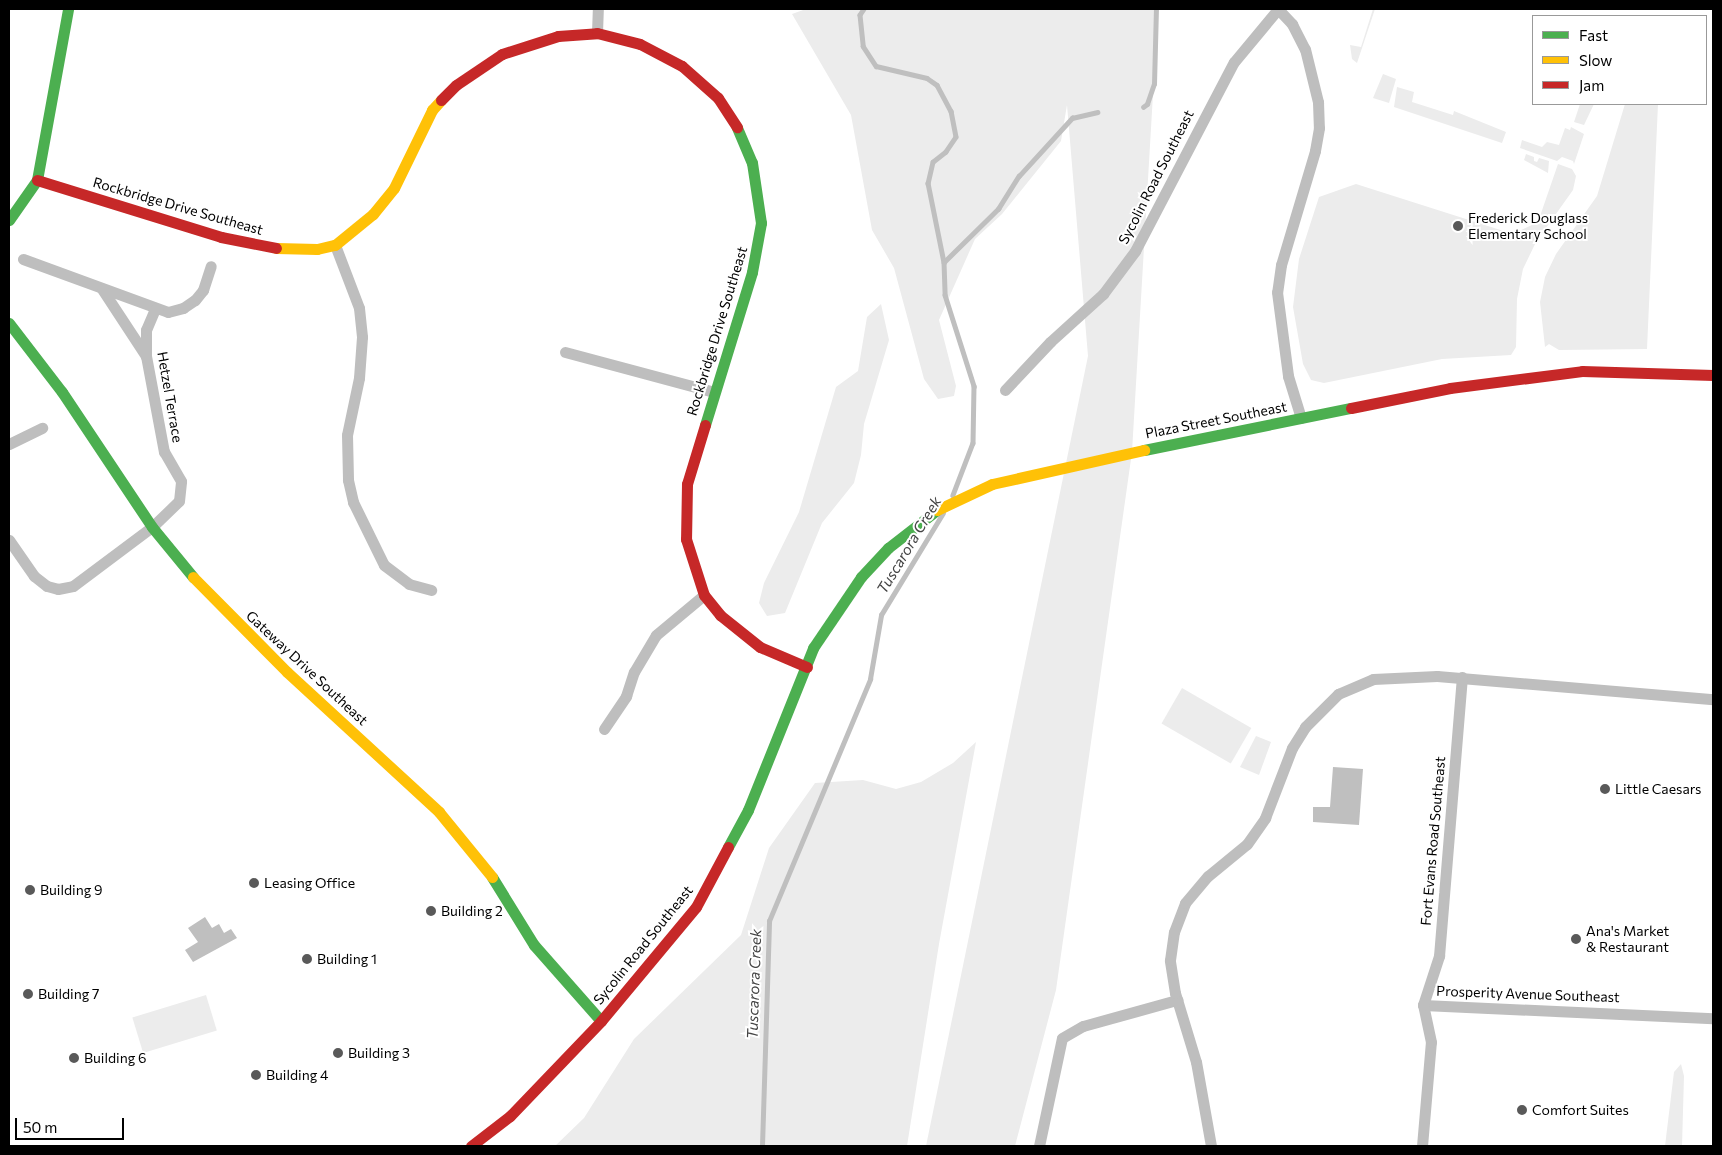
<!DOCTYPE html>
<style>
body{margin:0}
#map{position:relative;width:1722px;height:1155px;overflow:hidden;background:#fff;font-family:Commissioner,sans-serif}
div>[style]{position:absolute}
.green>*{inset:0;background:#ececec;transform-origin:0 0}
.water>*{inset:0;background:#bfbfbf}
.stream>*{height:4.5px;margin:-2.25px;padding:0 2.25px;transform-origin:2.25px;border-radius:2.25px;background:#bfbfbf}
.street>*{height:11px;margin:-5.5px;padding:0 5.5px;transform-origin:5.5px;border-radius:5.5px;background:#bebebe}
.fast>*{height:11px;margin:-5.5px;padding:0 5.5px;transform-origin:5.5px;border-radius:5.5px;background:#4caf50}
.slow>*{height:11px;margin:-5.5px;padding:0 5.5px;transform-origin:5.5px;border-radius:5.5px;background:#ffc107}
.jam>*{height:11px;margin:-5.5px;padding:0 5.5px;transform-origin:5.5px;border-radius:5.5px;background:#c62828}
.dots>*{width:14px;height:14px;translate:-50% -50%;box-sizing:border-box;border:2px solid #fff;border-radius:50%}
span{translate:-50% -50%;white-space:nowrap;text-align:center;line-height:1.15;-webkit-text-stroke:4px #fff;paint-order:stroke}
.street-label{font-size:14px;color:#000}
.poi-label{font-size:14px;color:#000}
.left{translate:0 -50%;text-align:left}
.water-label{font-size:15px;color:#444;font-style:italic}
.frame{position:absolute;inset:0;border:10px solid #000;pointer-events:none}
.legend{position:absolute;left:1532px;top:15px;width:175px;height:90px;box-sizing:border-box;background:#fff;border:1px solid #999;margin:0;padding:6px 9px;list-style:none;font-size:15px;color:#000}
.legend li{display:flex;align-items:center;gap:10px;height:25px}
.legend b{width:25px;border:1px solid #999}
.scale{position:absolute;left:15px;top:1118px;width:109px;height:22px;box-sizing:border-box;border:2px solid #000;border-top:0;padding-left:6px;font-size:15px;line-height:18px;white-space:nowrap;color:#000;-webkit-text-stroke:4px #fff;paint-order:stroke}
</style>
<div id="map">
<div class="green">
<i style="clip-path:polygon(806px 9px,1158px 9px,1132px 452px,1056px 990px,1015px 1146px,926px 1146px,1088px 356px,1067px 105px,1061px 141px,1002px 214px,975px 239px,939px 320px,956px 386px,954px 396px,938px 399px,924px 379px,894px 268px,872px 230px,851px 115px,792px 14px)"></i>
<i style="clip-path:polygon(1373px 9px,1375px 9px,1357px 63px,1352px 59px,1350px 45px,1361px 47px)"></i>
<i style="clip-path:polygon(1383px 74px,1396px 79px,1389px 103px,1373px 98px)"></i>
<i style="clip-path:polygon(1397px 87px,1414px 92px,1412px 102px,1453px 115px,1454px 111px,1506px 132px,1502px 143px,1394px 107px)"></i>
<i style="clip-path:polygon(1580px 104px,1594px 104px,1584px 125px,1574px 122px)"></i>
<i style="clip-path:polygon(1625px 104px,1658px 104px,1647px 349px,1559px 350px,1549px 344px,1545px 347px,1540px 302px,1545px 277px,1556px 254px,1597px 196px)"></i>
<i style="clip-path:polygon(1571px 127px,1584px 134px,1574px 164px,1573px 161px,1562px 157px,1557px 161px,1520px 148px,1522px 140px,1542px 147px,1547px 142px,1559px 145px,1565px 128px,1570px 130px)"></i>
<i style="clip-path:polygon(1526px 154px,1534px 157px,1534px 161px,1537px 162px,1539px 158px,1549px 161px,1548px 173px,1524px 160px)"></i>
<i style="clip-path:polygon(1558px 164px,1572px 169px,1576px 176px,1573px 190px,1536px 242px,1523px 269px,1517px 299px,1516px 347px,1511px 355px,1442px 359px,1324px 383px,1311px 380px,1303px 364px,1293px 307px,1299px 259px,1319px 197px,1356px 184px,1513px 234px,1538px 222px)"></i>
<i style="clip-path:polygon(881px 304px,889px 340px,864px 424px,861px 455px,854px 483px,822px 523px,785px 613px,767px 616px,759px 603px,764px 583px,799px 512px,836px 387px,858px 371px,867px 317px)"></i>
<i style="left:1182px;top:688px;width:80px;height:41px;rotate:30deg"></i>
<i style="clip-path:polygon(1256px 736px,1271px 742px,1259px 775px,1240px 767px)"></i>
<i style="clip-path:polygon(976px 742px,939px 944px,907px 1146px,555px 1146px,584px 1118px,634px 1039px,741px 935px,769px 848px,815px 783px,863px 780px,896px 789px,921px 782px,953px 763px)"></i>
<i style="left:206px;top:995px;width:37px;height:77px;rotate:73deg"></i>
<i style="clip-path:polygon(1681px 1064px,1684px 1076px,1682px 1146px,1665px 1146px,1674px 1072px)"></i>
</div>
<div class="water">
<i style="clip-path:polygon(1333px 767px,1363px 769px,1359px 825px,1313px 822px,1313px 807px,1330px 807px)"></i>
<i style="clip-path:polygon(205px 917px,212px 928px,219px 924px,224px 933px,231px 929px,237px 938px,193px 962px,185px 950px,198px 942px,188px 928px)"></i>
</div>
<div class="stream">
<i style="left:864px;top:9px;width:7px;rotate:124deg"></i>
<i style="left:860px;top:15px;width:31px;rotate:84deg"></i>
<i style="left:863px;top:46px;width:24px;rotate:57deg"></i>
<i style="left:876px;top:66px;width:52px;rotate:13.2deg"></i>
<i style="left:927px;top:78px;width:12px;rotate:35deg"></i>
<i style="left:937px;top:85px;width:30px;rotate:62deg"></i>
<i style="left:951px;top:111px;width:26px;rotate:79deg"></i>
<i style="left:956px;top:137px;width:18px;rotate:124deg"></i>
<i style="left:946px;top:152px;width:16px;rotate:142deg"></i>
<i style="left:933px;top:162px;width:22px;rotate:103deg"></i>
<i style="left:928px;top:183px;width:81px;rotate:78.6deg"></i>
<i style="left:944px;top:262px;width:33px;rotate:88deg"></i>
<i style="left:945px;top:295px;width:96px;rotate:72.3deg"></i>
<i style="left:974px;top:386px;width:57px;rotate:91deg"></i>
<i style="left:973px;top:443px;width:56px;rotate:111deg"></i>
<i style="left:1143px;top:107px;width:5px;rotate:-37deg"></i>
<i style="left:1147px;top:104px;width:21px;rotate:-71deg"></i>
<i style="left:1154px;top:84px;width:75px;rotate:-88.5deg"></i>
<i style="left:944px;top:262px;width:76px;rotate:-44.5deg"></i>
<i style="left:998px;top:209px;width:39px;rotate:-58deg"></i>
<i style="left:1019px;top:176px;width:79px;rotate:-47.6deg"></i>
<i style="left:1072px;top:118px;width:26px;rotate:-13deg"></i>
<i style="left:762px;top:1146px;width:225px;rotate:-88.2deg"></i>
<i style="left:769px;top:921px;width:262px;rotate:-67.3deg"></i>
<i style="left:870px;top:679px;width:65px;rotate:-80.2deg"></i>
<i style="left:881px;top:615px;width:119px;rotate:-58.7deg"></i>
</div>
<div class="street">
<i style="left:1278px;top:9px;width:21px;rotate:47deg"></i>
<i style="left:1292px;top:24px;width:28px;rotate:63deg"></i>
<i style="left:1305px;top:49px;width:55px;rotate:76.2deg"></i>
<i style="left:1318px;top:102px;width:26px;rotate:88deg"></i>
<i style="left:1319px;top:128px;width:23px;rotate:100deg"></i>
<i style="left:1315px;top:151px;width:119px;rotate:106.6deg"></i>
<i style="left:1281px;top:265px;width:27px;rotate:98deg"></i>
<i style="left:1277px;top:292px;width:85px;rotate:82.5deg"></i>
<i style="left:1288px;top:376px;width:44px;rotate:72.8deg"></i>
<i style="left:597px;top:33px;width:24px;rotate:-88deg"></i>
<i style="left:335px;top:245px;width:67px;rotate:69.1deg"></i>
<i style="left:359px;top:308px;width:29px;rotate:84deg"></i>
<i style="left:362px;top:337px;width:41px;rotate:94.2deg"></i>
<i style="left:359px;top:378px;width:58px;rotate:101.9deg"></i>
<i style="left:347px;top:435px;width:45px;rotate:88.7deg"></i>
<i style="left:348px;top:480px;width:23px;rotate:77deg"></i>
<i style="left:353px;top:502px;width:70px;rotate:63.8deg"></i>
<i style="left:384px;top:565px;width:31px;rotate:37deg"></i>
<i style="left:409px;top:584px;width:23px;rotate:15deg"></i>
<i style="left:23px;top:259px;width:154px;rotate:20.1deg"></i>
<i style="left:168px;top:312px;width:16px;rotate:-15deg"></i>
<i style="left:183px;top:308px;width:14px;rotate:-34deg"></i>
<i style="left:195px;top:300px;width:13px;rotate:-51deg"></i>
<i style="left:203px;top:290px;width:25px;rotate:-72deg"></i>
<i style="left:102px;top:289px;width:80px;rotate:56.7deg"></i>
<i style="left:565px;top:352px;width:154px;rotate:15deg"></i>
<i style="left:1005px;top:390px;width:66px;rotate:-46.8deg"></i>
<i style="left:1050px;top:342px;width:72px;rotate:-42.2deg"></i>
<i style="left:1103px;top:294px;width:54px;rotate:-53.3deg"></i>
<i style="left:1135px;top:251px;width:213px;rotate:-62.4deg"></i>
<i style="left:1234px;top:62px;width:69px;rotate:-50.3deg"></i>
<i style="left:9px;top:444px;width:37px;rotate:-26deg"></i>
<i style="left:9px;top:540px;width:44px;rotate:55.2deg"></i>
<i style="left:34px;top:576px;width:16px;rotate:38deg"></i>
<i style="left:47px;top:586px;width:11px;rotate:15deg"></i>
<i style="left:58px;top:589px;width:15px;rotate:-11deg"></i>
<i style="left:73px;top:586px;width:99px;rotate:-36.8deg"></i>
<i style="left:152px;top:527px;width:37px;rotate:-44deg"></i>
<i style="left:179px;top:501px;width:20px;rotate:-84deg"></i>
<i style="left:181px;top:481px;width:34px;rotate:-120deg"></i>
<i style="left:164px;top:452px;width:98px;rotate:-100.6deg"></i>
<i style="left:146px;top:356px;width:26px;rotate:-90deg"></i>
<i style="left:146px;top:330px;width:23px;rotate:-67deg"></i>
<i style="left:604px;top:729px;width:40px;rotate:-56deg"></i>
<i style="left:626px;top:696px;width:25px;rotate:-72deg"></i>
<i style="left:634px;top:672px;width:43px;rotate:-59.3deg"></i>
<i style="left:656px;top:635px;width:62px;rotate:-39.8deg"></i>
<i style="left:1423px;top:1005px;width:290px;rotate:2.6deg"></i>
<i style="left:1039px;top:1146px;width:110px;rotate:-78deg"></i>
<i style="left:1062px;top:1038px;width:24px;rotate:-30deg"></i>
<i style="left:1083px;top:1026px;width:98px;rotate:-15.5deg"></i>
<i style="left:1211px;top:1146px;width:85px;rotate:-100.1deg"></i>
<i style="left:1196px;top:1062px;width:72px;rotate:-106.9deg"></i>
<i style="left:1175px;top:993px;width:33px;rotate:-99deg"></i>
<i style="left:1170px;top:960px;width:28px;rotate:-82deg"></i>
<i style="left:1174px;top:932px;width:31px;rotate:-69deg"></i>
<i style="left:1185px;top:903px;width:35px;rotate:-50deg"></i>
<i style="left:1208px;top:876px;width:50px;rotate:-39.4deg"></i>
<i style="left:1247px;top:844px;width:32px;rotate:-55deg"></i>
<i style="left:1265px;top:818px;width:75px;rotate:-68.9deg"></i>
<i style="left:1292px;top:748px;width:25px;rotate:-58deg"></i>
<i style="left:1305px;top:727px;width:47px;rotate:-45deg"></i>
<i style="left:1338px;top:694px;width:38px;rotate:-23deg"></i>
<i style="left:1373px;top:679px;width:64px;rotate:-2.7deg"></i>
<i style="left:1437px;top:676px;width:277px;rotate:4.8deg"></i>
<i style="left:1422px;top:1146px;width:104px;rotate:-85.1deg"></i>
<i style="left:1431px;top:1042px;width:38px;rotate:-102deg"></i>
<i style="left:1423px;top:1005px;width:52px;rotate:-71.9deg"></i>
<i style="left:1439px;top:956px;width:280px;rotate:-85.3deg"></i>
</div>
<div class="fast">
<i style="left:9px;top:220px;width:49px;rotate:-55deg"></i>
<i style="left:37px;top:180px;width:174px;rotate:-79.7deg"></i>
<i style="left:9px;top:323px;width:87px;rotate:52.5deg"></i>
<i style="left:62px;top:392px;width:162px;rotate:56.3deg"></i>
<i style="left:152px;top:527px;width:65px;rotate:50.6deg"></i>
<i style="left:705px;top:425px;width:160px;rotate:-72.9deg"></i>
<i style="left:752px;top:272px;width:50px;rotate:-79.6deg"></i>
<i style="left:761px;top:223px;width:61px;rotate:-98.5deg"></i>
<i style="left:752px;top:163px;width:39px;rotate:-113deg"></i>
<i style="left:1144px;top:450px;width:211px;rotate:-11.5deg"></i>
<i style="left:728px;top:847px;width:42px;rotate:-61.6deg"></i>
<i style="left:748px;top:810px;width:175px;rotate:-68.1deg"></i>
<i style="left:813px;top:648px;width:86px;rotate:-55.9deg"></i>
<i style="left:861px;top:577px;width:40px;rotate:-47deg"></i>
<i style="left:888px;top:548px;width:62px;rotate:-37.8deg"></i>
<i style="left:492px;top:877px;width:80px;rotate:58.3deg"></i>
<i style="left:534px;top:945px;width:101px;rotate:48.6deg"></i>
</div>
<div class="slow">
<i style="left:276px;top:248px;width:41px;rotate:1.4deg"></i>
<i style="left:317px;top:249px;width:18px;rotate:-13deg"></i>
<i style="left:335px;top:245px;width:49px;rotate:-39.2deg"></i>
<i style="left:373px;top:214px;width:33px;rotate:-51deg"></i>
<i style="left:394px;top:188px;width:87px;rotate:-64deg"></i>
<i style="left:432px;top:110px;width:13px;rotate:-48deg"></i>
<i style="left:937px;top:510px;width:61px;rotate:-25.3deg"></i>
<i style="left:992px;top:484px;width:156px;rotate:-12.6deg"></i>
<i style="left:193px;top:577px;width:134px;rotate:45.3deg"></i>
<i style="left:287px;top:672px;width:207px;rotate:42.6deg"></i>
<i style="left:439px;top:812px;width:84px;rotate:50.8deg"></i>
</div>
<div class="jam">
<i style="left:441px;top:100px;width:21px;rotate:-45deg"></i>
<i style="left:456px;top:85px;width:55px;rotate:-34deg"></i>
<i style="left:502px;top:54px;width:59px;rotate:-17.8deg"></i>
<i style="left:558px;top:36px;width:39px;rotate:-4deg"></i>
<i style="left:597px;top:33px;width:44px;rotate:14.3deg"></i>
<i style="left:640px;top:44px;width:47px;rotate:27.6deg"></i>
<i style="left:682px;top:66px;width:48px;rotate:41.6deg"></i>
<i style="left:718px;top:98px;width:35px;rotate:57deg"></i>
<i style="left:37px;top:180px;width:193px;rotate:17.2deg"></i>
<i style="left:221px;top:237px;width:56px;rotate:11.3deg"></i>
<i style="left:1351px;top:408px;width:101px;rotate:-11.4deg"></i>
<i style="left:1450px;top:388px;width:133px;rotate:-7.3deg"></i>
<i style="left:1582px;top:371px;width:131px;rotate:1.7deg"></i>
<i style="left:705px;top:425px;width:62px;rotate:107deg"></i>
<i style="left:687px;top:484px;width:55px;rotate:91deg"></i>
<i style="left:686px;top:539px;width:59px;rotate:72.2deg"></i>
<i style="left:704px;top:595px;width:26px;rotate:51deg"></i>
<i style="left:720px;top:615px;width:51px;rotate:38.7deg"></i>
<i style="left:760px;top:647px;width:51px;rotate:23.1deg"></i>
<i style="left:471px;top:1146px;width:49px;rotate:-37.6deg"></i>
<i style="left:510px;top:1116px;width:132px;rotate:-46.2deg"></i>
<i style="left:601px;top:1021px;width:148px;rotate:-50.2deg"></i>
<i style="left:696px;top:907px;width:68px;rotate:-61.9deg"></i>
</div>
<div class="dots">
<i style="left:1458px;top:226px;background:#595959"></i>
<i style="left:1605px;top:789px;background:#595959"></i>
<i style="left:254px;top:883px;background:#595959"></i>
<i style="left:30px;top:890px;background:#595959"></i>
<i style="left:431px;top:911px;background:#595959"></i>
<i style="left:1576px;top:939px;background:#595959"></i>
<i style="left:307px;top:959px;background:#595959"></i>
<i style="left:28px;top:994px;background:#595959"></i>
<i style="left:338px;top:1053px;background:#595959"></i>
<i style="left:74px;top:1058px;background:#595959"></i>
<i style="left:256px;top:1075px;background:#595959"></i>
<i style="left:1522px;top:1110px;background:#595959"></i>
</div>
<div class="street-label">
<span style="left:1156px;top:177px;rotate:-63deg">Sycolin Road Southeast</span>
<span style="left:178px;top:206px;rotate:16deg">Rockbridge Drive Southeast</span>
<span style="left:717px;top:331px;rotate:-73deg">Rockbridge Drive Southeast</span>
<span style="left:170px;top:397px;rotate:80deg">Hetzel Terrace</span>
<span style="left:1216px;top:420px;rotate:-11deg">Plaza Street Southeast</span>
<span style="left:307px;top:668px;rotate:43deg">Gateway Drive Southeast</span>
<span style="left:1433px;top:841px;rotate:-85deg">Fort Evans Road Southeast</span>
<span style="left:643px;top:945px;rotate:-51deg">Sycolin Road Southeast</span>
<span style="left:1528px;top:994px;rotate:2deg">Prosperity Avenue Southeast</span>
</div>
<div class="poi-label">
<span class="left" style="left:1468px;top:226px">Frederick Douglass<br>Elementary School</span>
<span class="left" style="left:1615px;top:789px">Little Caesars</span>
<span class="left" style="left:264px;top:883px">Leasing Office</span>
<span class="left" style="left:40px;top:890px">Building 9</span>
<span class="left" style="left:441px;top:911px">Building 2</span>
<span class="left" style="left:1586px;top:939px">Ana's Market<br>&amp; Restaurant</span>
<span class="left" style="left:317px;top:959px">Building 1</span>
<span class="left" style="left:38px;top:994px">Building 7</span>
<span class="left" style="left:348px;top:1053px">Building 3</span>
<span class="left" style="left:84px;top:1058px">Building 6</span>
<span class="left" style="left:266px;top:1075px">Building 4</span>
<span class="left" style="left:1532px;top:1110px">Comfort Suites</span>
</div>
<div class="water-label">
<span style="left:909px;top:545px;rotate:-59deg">Tuscarora Creek</span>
<span style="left:754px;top:984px;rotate:-88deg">Tuscarora Creek</span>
</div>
<div class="frame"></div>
<ul class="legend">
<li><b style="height:6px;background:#4caf50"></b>Fast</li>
<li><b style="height:6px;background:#ffc107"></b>Slow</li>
<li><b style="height:6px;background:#c62828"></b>Jam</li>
</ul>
<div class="scale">50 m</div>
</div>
